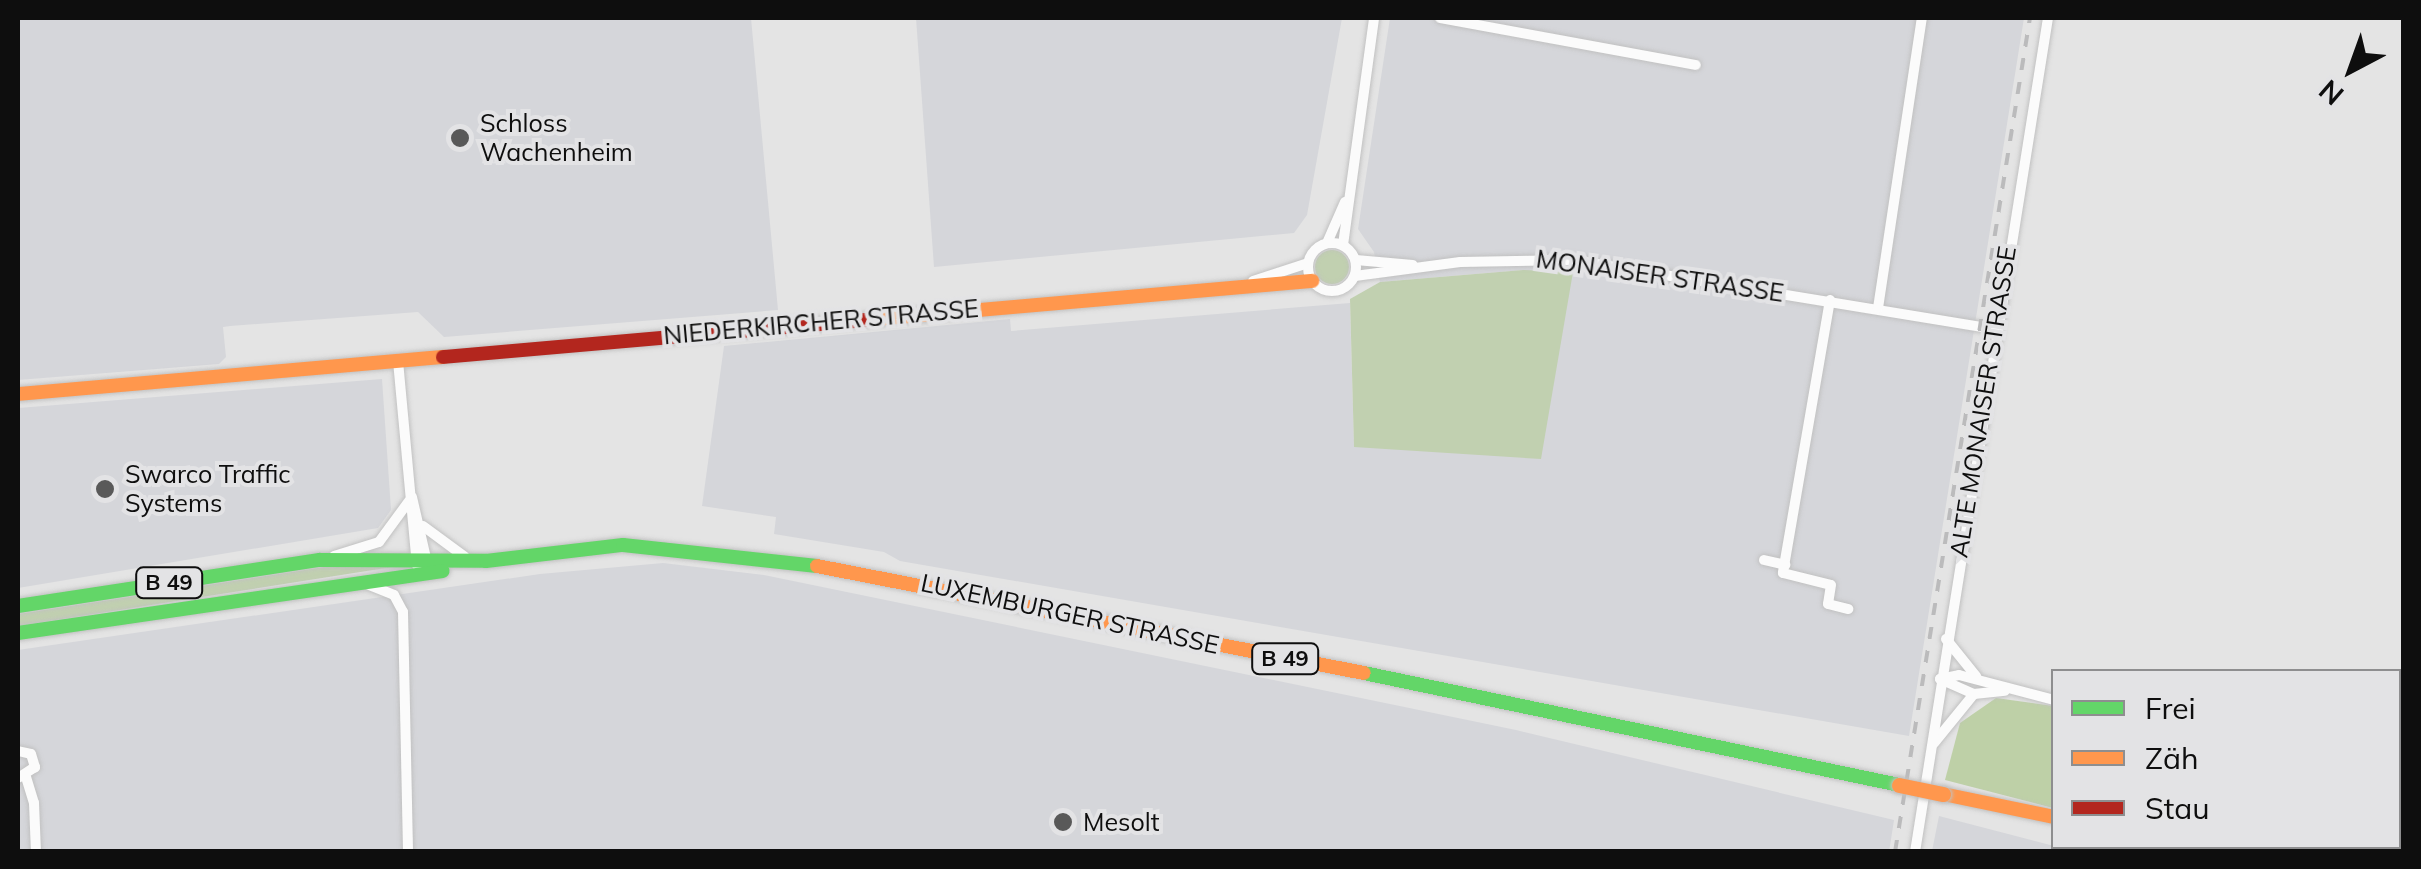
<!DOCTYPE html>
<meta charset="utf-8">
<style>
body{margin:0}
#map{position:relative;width:2421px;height:869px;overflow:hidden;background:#e4e4e4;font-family:Mulish,sans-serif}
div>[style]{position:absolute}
.built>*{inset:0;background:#d5d6da}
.green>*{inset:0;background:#c1d0b0}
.round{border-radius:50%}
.forest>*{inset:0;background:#bed0a7}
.roads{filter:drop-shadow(0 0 2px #c1c1c1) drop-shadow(0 0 2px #c1c1c1)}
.street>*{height:10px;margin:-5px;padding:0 5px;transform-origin:5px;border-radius:5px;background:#fbfbfb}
.street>.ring{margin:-5px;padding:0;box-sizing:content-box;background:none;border:10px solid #fbfbfb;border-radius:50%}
.fast>*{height:14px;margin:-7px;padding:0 7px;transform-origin:7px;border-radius:7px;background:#63d668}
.slow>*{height:14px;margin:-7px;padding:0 7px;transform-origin:7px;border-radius:7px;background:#ff974d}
.jam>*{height:14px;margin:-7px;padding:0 7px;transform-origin:7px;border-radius:7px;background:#b3261e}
.rail>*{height:4px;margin-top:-2px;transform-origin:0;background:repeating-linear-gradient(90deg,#bbbbbc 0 12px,transparent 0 24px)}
.bridges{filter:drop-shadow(0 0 2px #c1c1c1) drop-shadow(0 0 2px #c1c1c1)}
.slow-bridge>*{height:15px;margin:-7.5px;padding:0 7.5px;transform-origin:7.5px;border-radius:7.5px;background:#ff974d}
.dots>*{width:28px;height:28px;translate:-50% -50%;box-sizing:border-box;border:5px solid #e3e3e5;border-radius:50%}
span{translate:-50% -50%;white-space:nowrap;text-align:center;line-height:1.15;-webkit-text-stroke:8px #e3e3e5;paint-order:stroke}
.shield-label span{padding:2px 8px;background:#e3e3e5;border:2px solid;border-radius:8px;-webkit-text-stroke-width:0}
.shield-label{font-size:22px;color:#0e0e0e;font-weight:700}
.poi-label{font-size:25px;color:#0e0e0e}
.left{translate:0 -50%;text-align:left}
.street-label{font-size:25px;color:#0e0e0e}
.frame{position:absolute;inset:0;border:20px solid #0e0e0e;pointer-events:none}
.legend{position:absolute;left:2051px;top:669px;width:350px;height:180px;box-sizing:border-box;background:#e3e3e5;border:2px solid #8e8e8f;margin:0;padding:12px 18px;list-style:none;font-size:30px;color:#0e0e0e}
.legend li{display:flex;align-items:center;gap:20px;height:50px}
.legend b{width:50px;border:2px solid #8e8e8f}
.north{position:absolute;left:2301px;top:20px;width:100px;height:100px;-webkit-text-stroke:8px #e3e3e5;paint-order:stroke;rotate:221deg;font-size:28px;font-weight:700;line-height:40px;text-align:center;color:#0e0e0e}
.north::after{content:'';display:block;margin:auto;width:35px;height:45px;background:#0e0e0e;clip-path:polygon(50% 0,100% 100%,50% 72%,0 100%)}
</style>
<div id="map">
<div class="built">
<i style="clip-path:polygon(18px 18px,751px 18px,778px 310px,444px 337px,418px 312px,230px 326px,223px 327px,226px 357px,219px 364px,18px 380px)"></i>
<i style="clip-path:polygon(916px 18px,1342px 18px,1307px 215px,1294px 233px,934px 267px)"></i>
<i style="clip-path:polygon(1390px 18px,2024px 18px,1909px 736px,900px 561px,884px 552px,774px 534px,776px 517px,702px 506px,724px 346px,1010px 319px,1011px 331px,1350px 303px,1354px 447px,1523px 270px,1380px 282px,1374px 252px,1358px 229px)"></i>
<i style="clip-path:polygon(382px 379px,391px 510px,378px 528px,18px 588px,18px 408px)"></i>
<i style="clip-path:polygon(663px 563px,764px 575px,1516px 730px,1894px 820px,1889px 852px,18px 851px,18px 650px,540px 574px)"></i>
<i style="clip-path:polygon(1939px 816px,2054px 846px,2086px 851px,1932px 851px)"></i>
</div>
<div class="green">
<i class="round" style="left:1315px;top:250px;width:34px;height:34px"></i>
<i style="clip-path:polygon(1523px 270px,1573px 272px,1541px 459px,1354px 447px,1350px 299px,1380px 282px)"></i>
<i style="clip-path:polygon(337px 565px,392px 567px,18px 626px,18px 614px)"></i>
</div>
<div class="forest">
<i style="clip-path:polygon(1996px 698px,2053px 706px,2053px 808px,1945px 780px,1960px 723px)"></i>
</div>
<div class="roads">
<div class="street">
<i style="left:1440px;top:18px;width:260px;rotate:10.4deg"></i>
<i class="ring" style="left:1308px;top:243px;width:38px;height:38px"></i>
<i style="left:1327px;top:243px;width:45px;rotate:-66.3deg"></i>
<i style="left:1343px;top:245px;width:229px;rotate:-82.2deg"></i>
<i style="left:1356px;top:260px;width:57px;rotate:5deg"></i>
<i style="left:1355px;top:276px;width:106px;rotate:-7.6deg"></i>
<i style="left:1460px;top:262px;width:113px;rotate:-1deg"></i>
<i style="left:1573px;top:260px;width:427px;rotate:9.3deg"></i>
<i style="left:1253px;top:281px;width:58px;rotate:-18.1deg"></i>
<i style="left:1830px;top:300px;width:277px;rotate:99.8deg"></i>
<i style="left:1783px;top:573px;width:49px;rotate:14deg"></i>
<i style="left:1831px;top:585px;width:19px;rotate:99deg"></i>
<i style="left:1828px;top:604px;width:21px;rotate:14deg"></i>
<i style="left:1878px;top:308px;width:293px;rotate:-81.4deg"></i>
<i style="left:398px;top:361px;width:205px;rotate:84.7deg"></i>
<i style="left:412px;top:497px;width:72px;rotate:77.1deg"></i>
<i style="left:423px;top:526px;width:52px;rotate:36.4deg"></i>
<i style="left:334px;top:556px;width:47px;rotate:-17.3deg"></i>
<i style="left:379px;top:542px;width:51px;rotate:-53.8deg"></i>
<i style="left:1764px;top:560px;width:22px;rotate:13deg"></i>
<i style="left:367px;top:584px;width:29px;rotate:22deg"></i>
<i style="left:394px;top:595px;width:19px;rotate:62deg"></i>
<i style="left:403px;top:612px;width:240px;rotate:88.8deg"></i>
<i style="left:1946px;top:639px;width:48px;rotate:51deg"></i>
<i style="left:1940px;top:679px;width:19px;rotate:-12deg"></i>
<i style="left:1959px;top:675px;width:98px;rotate:14.7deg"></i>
<i style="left:1940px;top:679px;width:37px;rotate:24deg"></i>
<i style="left:1974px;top:694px;width:31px;rotate:-6deg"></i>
<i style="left:1934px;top:743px;width:63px;rotate:-50.8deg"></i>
<i style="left:18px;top:751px;width:13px;rotate:13deg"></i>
<i style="left:31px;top:754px;width:14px;rotate:73deg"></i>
<i style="left:35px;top:767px;width:20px;rotate:147deg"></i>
<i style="left:26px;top:777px;width:27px;rotate:73deg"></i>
<i style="left:34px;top:803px;width:49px;rotate:87.7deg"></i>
<i style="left:2244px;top:846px;width:13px;rotate:29deg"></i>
<i style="left:1915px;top:852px;width:845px;rotate:-80.94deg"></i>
</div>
<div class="fast">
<i style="left:18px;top:606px;width:305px;rotate:-8.7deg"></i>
<i style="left:320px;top:560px;width:166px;rotate:0.3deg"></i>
<i style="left:486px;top:561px;width:138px;rotate:-6.7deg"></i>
<i style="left:623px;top:545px;width:195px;rotate:6.2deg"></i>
<i style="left:18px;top:633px;width:429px;rotate:-8.3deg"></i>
<i style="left:1364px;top:673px;width:547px;rotate:11.82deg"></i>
</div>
<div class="slow">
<i style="left:876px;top:319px;width:438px;rotate:-5deg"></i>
<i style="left:18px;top:394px;width:427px;rotate:-5deg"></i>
<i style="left:817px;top:566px;width:557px;rotate:11.07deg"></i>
<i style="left:1943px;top:794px;width:113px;rotate:11.7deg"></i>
<i style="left:2200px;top:846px;width:25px;rotate:14deg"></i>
</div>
<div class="jam">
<i style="left:443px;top:357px;width:435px;rotate:-5deg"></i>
</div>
</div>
<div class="rail">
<i style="left:1895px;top:852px;width:845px;rotate:-80.81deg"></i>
</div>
<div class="bridges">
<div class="slow-bridge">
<i style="left:1899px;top:785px;width:45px;rotate:11.6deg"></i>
</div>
</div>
<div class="dots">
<i style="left:460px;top:138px;background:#595959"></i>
<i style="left:105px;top:489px;background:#595959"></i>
<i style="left:1063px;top:822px;background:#595959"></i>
</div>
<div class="shield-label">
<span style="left:169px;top:583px">B 49</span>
<span style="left:1285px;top:659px">B 49</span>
</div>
<div class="poi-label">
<span class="left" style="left:480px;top:138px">Schloss<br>Wachenheim</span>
<span class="left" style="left:125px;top:489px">Swarco Traffic<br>Systems</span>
<span class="left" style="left:1083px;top:822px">Mesolt</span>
</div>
<div class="street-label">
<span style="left:1660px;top:276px;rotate:8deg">MONAISER STRASSE</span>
<span style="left:821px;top:322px;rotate:-5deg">NIEDERKIRCHER STRASSE</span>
<span style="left:1983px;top:402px;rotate:-81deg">ALTE MONAISER STRASSE</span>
<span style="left:1070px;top:614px;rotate:12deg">LUXEMBURGER STRASSE</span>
</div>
<div class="frame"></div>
<ul class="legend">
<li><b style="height:12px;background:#63d668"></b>Frei</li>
<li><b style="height:12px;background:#ff974d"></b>Zäh</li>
<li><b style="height:12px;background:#b3261e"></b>Stau</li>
</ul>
<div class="north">N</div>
</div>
